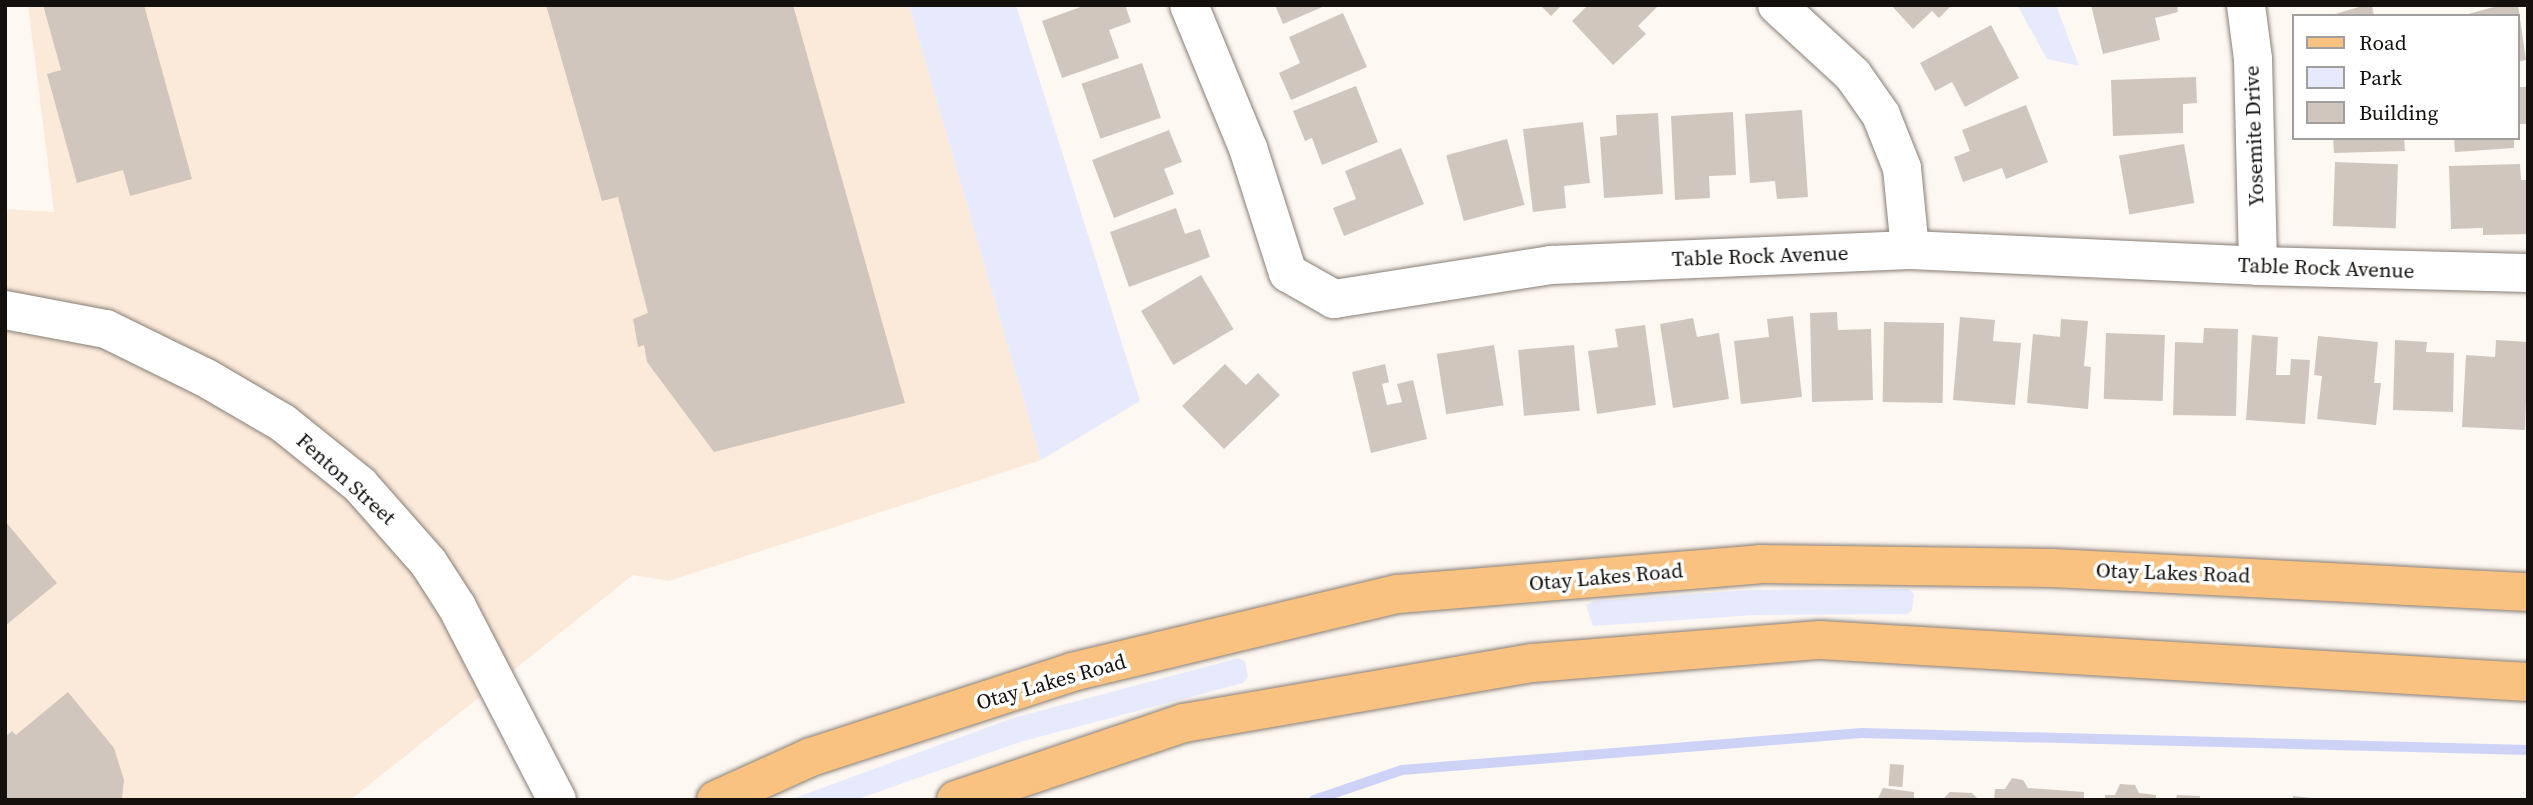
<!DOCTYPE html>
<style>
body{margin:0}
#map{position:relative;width:2533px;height:805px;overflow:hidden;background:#fef8f2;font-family:"Source Serif 4",serif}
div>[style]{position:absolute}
.built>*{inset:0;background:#fbeada}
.green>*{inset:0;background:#e7eafd}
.stream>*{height:10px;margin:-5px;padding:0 5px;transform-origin:5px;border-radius:5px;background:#cdd3f7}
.building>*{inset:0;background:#d1c6bd;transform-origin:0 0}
.roads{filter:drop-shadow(0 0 2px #877e75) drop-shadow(0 0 2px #877e75)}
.minor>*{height:38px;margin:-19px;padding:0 19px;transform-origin:19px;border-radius:19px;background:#fff}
.major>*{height:38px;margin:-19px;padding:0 19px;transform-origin:19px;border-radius:19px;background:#fac280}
span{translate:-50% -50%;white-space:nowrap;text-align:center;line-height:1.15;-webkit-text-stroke:7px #fff;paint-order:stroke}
.street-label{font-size:21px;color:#13100d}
.frame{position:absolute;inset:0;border:7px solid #13100d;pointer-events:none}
.legend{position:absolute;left:2292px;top:14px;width:228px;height:126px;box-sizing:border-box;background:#fff;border:2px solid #a19f9e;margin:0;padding:9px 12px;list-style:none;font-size:21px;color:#13100d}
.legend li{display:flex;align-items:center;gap:14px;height:35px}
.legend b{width:35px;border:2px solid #a19f9e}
</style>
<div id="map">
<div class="built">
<i style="clip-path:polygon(28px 5px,909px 5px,1041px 460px,669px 581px,633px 575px,350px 800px,5px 800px,5px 209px,54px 212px)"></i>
</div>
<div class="green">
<i style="clip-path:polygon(909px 5px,1016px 5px,1140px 401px,1041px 460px)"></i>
<i style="clip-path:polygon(2017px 5px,2056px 5px,2079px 66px,2047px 59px)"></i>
<i style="clip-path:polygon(1909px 589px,1914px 594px,1912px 611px,1907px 614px,1755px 615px,1593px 626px,1586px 605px,1594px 601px,1751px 590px)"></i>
<i style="clip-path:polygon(1239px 658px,1245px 661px,1248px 677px,1243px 683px,1020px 742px,855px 800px,789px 800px,1013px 718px)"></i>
</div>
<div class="stream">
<i style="left:1314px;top:800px;width:93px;rotate:-18.8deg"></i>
<i style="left:1402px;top:770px;width:461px;rotate:-4.6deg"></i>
<i style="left:1862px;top:733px;width:666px;rotate:1.46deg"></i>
</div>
<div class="building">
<i style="clip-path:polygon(43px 5px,144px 5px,192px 179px,130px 196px,123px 170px,77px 183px,47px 74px,61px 70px)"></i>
<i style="clip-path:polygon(546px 5px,793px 5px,905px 403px,714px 452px,647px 362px,644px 345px,638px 347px,633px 319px,648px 313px,618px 197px,602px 201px)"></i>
<i style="clip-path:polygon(1086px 5px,1125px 5px,1131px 22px,1109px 30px,1119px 58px,1062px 78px,1042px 21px)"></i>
<i style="clip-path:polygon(1275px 5px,1327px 5px,1283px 24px)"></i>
<i style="clip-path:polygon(1540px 5px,1562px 5px,1551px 16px)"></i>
<i style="clip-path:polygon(1588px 5px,1659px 5px,1638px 26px,1646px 34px,1613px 65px,1572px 21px)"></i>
<i style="clip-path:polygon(1891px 5px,1952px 5px,1939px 18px,1932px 11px,1913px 29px)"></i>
<i style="clip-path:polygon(2091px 5px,2177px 5px,2178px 12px,2155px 18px,2160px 40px,2103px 54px)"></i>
<i style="clip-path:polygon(2372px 5px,2374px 16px,2328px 16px,2366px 5px)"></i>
<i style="clip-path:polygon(2501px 5px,2518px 5px,2526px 60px,2517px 62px,2517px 16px,2461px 16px)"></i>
<i style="clip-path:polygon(1343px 13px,1367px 67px,1291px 100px,1279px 73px,1300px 63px,1289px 37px)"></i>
<i style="clip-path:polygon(1991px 25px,2019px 78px,1965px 107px,1952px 82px,1935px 91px,1920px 63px)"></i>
<i style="left:1142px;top:63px;width:58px;height:64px;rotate:71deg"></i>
<i style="clip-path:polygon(2196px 77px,2197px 103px,2183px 104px,2183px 133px,2113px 136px,2111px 80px)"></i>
<i style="clip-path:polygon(1356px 86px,1378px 142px,1322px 165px,1312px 138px,1305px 141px,1293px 111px)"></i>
<i style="left:2528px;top:87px;width:37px;height:11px;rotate:90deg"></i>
<i style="clip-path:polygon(2026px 105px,2048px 162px,2006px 179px,2002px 168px,1963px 182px,1954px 157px,1970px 151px,1962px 130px)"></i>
<i style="clip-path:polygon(1802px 110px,1808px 197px,1777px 199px,1775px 181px,1750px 183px,1745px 114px)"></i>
<i style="clip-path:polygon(1733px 112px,1736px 175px,1709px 176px,1710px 198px,1675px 200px,1671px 116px)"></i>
<i style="clip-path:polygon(1658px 113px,1663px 194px,1604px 198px,1600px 137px,1617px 135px,1616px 115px)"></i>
<i style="clip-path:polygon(1583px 122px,1590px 183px,1564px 186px,1566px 208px,1533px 212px,1523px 129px)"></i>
<i style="clip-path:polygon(1169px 130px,1182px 162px,1164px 169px,1174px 194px,1114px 218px,1092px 160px)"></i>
<i style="clip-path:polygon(2333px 138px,2404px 138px,2405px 151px,2334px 153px)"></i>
<i style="clip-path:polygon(2454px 138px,2514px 138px,2514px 148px,2455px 152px)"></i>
<i style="left:1507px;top:139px;width:68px;height:63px;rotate:75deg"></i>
<i style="left:2184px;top:144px;width:60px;height:66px;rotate:80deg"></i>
<i style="clip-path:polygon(1401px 148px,1424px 204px,1344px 236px,1333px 208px,1356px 199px,1345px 171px)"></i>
<i style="left:2335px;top:162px;width:63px;height:64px;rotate:2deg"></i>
<i style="clip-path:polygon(2520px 164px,2521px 180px,2528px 180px,2528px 234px,2483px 235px,2483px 228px,2451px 229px,2449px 166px)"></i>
<i style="clip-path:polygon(1176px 208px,1185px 234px,1200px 229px,1210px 257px,1129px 287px,1110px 232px)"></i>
<i style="left:1201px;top:275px;width:63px;height:70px;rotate:59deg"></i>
<i style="clip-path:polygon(1837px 312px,1838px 330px,1871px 329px,1873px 400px,1812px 402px,1810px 313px)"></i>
<i style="clip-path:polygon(1793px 316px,1802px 397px,1741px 404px,1734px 341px,1769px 337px,1767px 319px)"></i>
<i style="clip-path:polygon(1960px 317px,1995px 320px,1993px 341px,2021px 343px,2015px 405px,1953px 400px)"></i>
<i style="clip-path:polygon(1693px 318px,1697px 337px,1719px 333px,1729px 399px,1673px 408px,1660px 324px)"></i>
<i style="clip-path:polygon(2061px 319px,2088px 321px,2084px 366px,2091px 367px,2088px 409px,2027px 403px,2033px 334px,2060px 337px)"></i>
<i style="left:1884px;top:322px;width:60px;height:80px;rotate:1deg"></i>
<i style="clip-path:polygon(1645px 325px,1656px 405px,1597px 414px,1588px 351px,1618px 347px,1615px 329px)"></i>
<i style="clip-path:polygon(2204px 328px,2238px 329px,2236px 416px,2173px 415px,2175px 342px,2203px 343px)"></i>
<i style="left:2106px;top:333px;width:59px;height:66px;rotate:2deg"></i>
<i style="clip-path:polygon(2252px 335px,2278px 337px,2276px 375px,2290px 375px,2291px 359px,2310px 360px,2305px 424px,2246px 420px)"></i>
<i style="clip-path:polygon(2318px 336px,2378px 342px,2374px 383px,2381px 383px,2376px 425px,2317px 419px,2322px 376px,2314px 375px)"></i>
<i style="clip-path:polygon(2395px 340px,2427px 342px,2426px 352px,2454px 353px,2453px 412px,2393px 410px)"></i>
<i style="clip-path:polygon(2496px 340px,2528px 342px,2525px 430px,2462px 427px,2466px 355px,2495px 357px)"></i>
<i style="left:1494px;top:345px;width:61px;height:58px;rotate:81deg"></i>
<i style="left:1574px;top:345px;width:66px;height:56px;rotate:85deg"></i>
<i style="clip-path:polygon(1225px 364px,1246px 385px,1258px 373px,1280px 395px,1224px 449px,1182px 406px)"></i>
<i style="clip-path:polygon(1385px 364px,1389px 382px,1382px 384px,1387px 405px,1402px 402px,1397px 384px,1413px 380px,1427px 439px,1371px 453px,1352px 372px)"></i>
<i style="clip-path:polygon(5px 521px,57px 583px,5px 626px)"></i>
<i style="clip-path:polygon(68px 692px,114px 748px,124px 780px,122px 800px,5px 800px,5px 737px,12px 731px,16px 735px)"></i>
<i style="left:1890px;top:764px;width:14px;height:22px;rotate:4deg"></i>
<i style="clip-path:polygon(2012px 778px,2023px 780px,2028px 788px,2084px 792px,2084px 800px,1994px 800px,1995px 789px,2005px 789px)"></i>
<i style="clip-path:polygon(2120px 784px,2135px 785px,2139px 793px,2156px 795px,2156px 800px,2105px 800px,2105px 795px,2115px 795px)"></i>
<i style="clip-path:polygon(1883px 788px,1914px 792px,1914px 800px,1877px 800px)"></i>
<i style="clip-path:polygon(1950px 792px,1972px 793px,1979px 800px,1942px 800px)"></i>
<i style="clip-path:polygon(2177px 795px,2200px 796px,2200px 800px,2176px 800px)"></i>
<i style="clip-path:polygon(2293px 796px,2313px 798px,2313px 800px,2293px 800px)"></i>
</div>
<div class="roads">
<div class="minor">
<i style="left:1189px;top:5px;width:155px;rotate:67.6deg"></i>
<i style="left:1248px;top:148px;width:131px;rotate:72.3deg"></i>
<i style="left:1288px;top:273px;width:53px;rotate:29.5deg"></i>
<i style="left:1334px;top:299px;width:220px;rotate:-8.9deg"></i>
<i style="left:1551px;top:265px;width:359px;rotate:-2.4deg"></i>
<i style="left:1910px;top:250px;width:348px;rotate:2.6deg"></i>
<i style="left:2258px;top:266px;width:270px;rotate:1.5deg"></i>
<i style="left:1777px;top:5px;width:103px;rotate:42.6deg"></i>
<i style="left:1853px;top:75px;width:49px;rotate:55deg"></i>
<i style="left:1881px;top:115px;width:57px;rotate:68.4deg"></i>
<i style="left:1902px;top:168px;width:82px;rotate:84.4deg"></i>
<i style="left:2246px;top:5px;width:54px;rotate:82.6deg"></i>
<i style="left:2253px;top:59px;width:207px;rotate:88.6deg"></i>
<i style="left:5px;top:310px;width:103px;rotate:10.7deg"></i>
<i style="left:106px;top:329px;width:111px;rotate:26.1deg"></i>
<i style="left:206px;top:378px;width:89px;rotate:30.3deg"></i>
<i style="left:283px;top:423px;width:99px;rotate:38.8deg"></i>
<i style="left:360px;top:485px;width:103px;rotate:48.6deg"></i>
<i style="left:428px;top:562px;width:54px;rotate:57.2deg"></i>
<i style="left:457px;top:607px;width:217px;rotate:62.6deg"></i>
</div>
<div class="major">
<i style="left:716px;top:800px;width:104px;rotate:-24.4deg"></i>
<i style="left:811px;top:757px;width:274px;rotate:-18deg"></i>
<i style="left:1072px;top:672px;width:335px;rotate:-13.5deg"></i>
<i style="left:1398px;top:594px;width:363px;rotate:-4.7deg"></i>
<i style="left:1760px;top:564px;width:292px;rotate:0.8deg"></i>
<i style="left:2052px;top:568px;width:477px;rotate:2.9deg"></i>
<i style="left:956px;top:800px;width:241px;rotate:-18.7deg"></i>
<i style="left:1184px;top:723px;width:354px;rotate:-9.8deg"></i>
<i style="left:1533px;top:663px;width:288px;rotate:-4.6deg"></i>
<i style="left:1820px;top:640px;width:709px;rotate:3.39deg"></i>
</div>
</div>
<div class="street-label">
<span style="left:2254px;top:136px;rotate:-92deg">Yosemite Drive</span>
<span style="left:1760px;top:256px;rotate:-2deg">Table Rock Avenue</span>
<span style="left:2326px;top:268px;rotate:2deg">Table Rock Avenue</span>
<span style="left:346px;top:479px;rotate:42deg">Fenton Street</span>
<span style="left:2173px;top:573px;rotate:2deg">Otay Lakes Road</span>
<span style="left:1606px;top:577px;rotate:-5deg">Otay Lakes Road</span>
<span style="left:1051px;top:682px;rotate:-16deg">Otay Lakes Road</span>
</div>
<div class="frame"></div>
<ul class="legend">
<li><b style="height:9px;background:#fac280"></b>Road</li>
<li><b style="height:19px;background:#e7eafd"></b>Park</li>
<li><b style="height:19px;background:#d1c6bd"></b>Building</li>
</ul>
</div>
